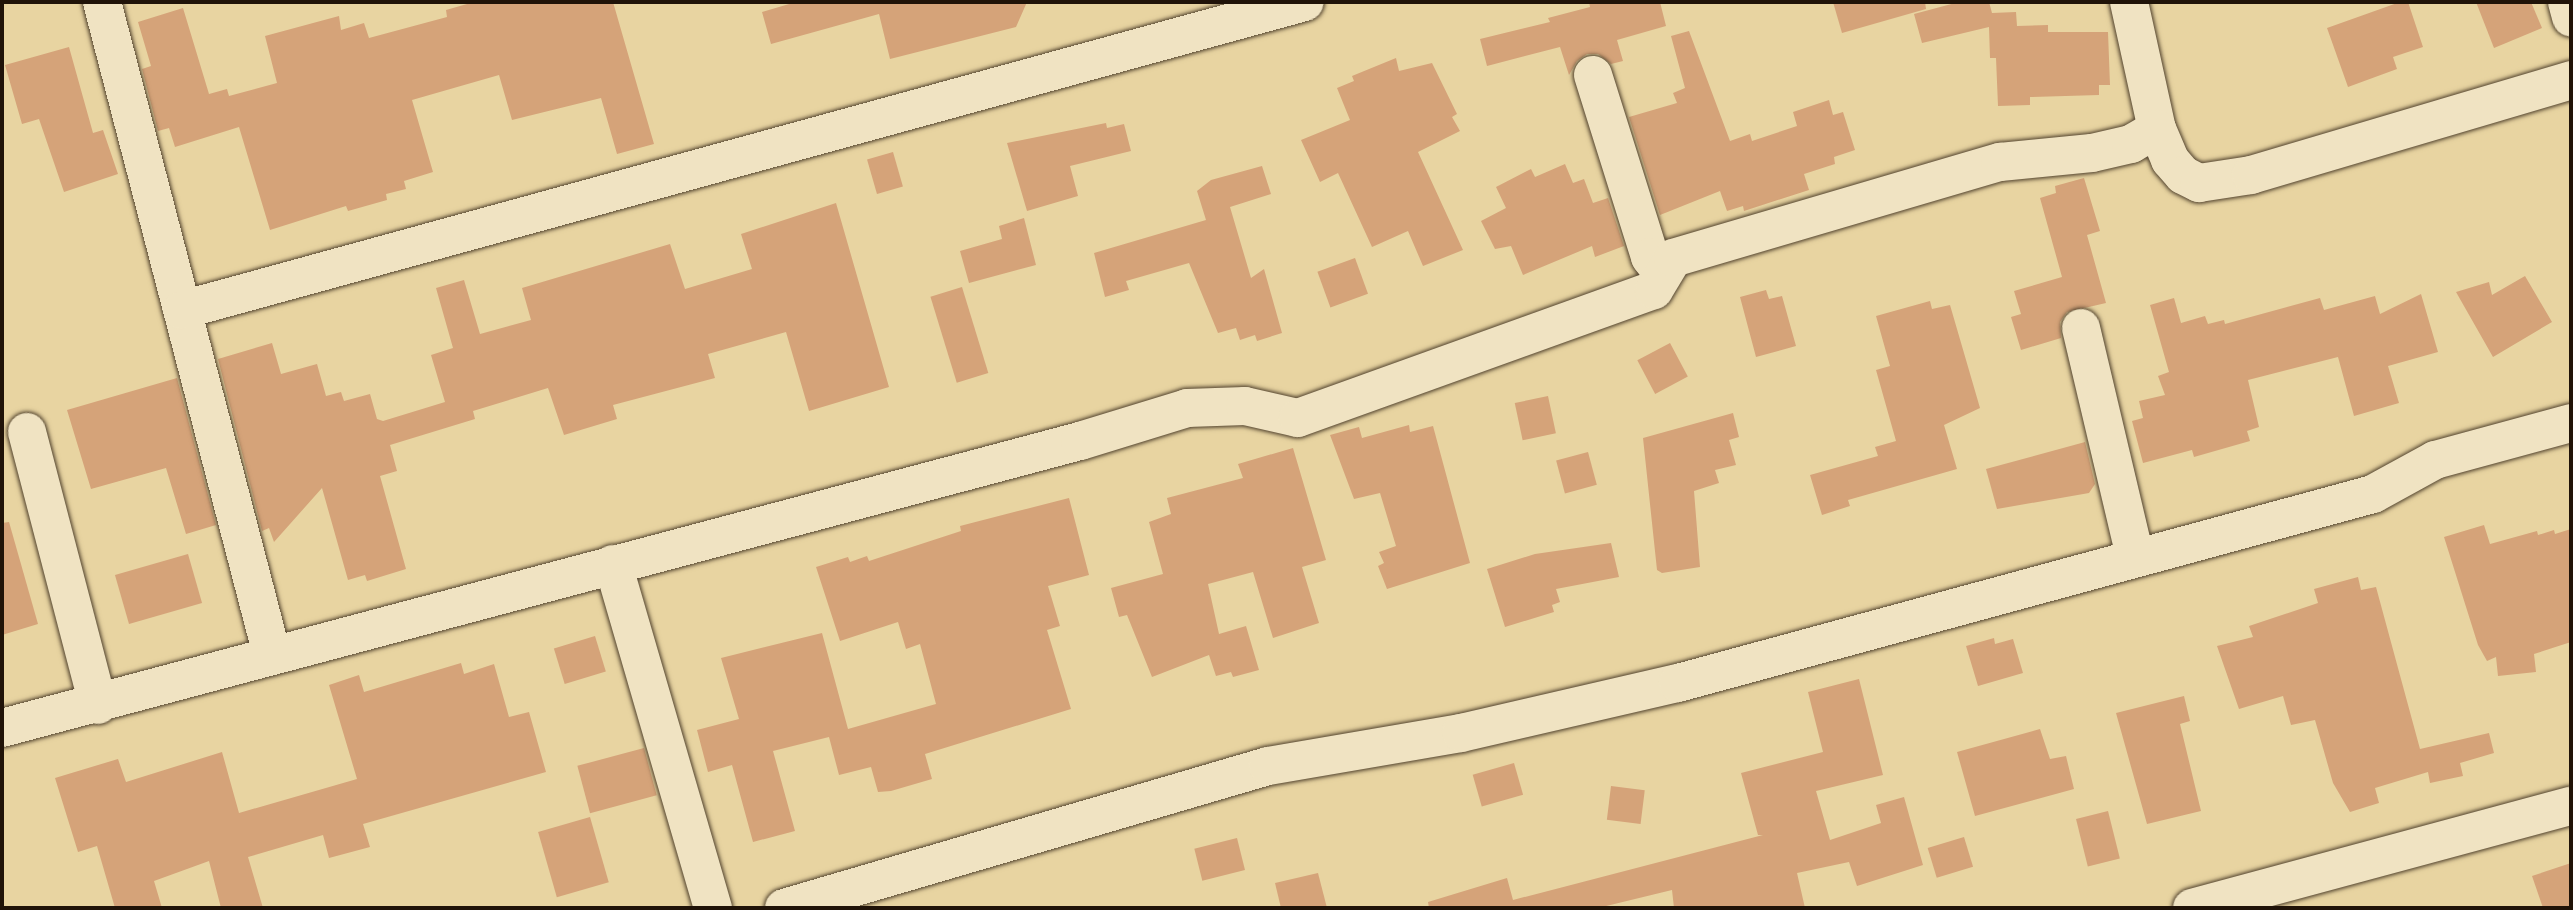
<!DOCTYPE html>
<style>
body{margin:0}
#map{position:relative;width:2573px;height:910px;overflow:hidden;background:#e8d4a1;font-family:"Gentium Book Plus",serif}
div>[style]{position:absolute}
.building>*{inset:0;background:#d5a379;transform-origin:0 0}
.roads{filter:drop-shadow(0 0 2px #52432e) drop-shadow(0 0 2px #52432e)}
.minor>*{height:38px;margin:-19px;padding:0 19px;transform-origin:19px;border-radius:19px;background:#f0e3c2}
span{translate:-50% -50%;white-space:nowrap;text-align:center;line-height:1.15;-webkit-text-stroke:5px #f0e3c2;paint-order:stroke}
.frame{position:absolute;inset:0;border:4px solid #201308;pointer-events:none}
</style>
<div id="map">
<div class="building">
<i style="clip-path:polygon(474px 2px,613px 2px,654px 144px,617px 154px,601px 98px,512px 120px,499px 75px,412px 100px,433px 172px,404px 181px,406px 189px,386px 194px,387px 200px,348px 211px,346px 206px,270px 230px,239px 127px,175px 147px,169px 128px,158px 131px,142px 69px,151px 66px,138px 22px,183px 8px,209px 94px,227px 89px,229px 96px,277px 83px,265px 36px,339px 16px,341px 30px,364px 23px,369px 38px,447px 17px,446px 10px)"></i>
<i style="clip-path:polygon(796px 2px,895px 3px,1027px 2px,1016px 27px,890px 59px,879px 14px,771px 44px,762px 12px)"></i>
<i style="clip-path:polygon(1589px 2px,1660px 2px,1666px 26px,1617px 40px,1623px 61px,1611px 64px,1598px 54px,1587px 54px,1577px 61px,1569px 75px,1560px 47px,1487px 66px,1480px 39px,1550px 22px,1548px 18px,1590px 7px)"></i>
<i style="clip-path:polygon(1833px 2px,1925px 2px,1926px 9px,1842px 33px)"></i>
<i style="clip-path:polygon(1959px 2px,1989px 2px,1992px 13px,2016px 12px,2017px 26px,2048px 25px,2048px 32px,2108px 32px,2110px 85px,2099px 85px,2099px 95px,2030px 97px,2030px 105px,1998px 106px,1996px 58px,1990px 58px,1989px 27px,1922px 43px,1914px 14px)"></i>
<i style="clip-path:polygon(2400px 2px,2408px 2px,2423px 47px,2393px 57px,2397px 69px,2348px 87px,2327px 28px)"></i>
<i style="clip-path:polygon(2476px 2px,2531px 2px,2542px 28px,2494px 48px)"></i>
<i style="clip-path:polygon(1689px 31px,1730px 141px,1750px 134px,1752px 141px,1797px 126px,1793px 112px,1829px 100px,1833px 115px,1843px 112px,1855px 150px,1834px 157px,1835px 164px,1804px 174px,1809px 190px,1744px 211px,1743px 206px,1727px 211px,1720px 191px,1660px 215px,1629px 117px,1677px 103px,1673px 93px,1685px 88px,1671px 36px)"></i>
<i style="clip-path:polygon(69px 47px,93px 133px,103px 130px,118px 174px,64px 192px,39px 119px,22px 124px,5px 65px)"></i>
<i style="clip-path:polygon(1396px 58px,1399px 71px,1432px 63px,1457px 114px,1452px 117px,1460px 131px,1418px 152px,1463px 250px,1423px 266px,1408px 231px,1372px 247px,1338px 173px,1320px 182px,1301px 140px,1350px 120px,1337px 88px,1354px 81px,1352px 76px)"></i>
<i style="clip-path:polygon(1106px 123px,1107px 128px,1124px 124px,1131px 151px,1070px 166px,1078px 196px,1027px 211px,1007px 143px)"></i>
<i style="left:893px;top:152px;width:36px;height:27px;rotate:74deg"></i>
<i style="clip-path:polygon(1565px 164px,1573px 183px,1584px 179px,1593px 203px,1608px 198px,1624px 246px,1595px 257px,1592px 246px,1523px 275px,1511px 246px,1495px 249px,1481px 221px,1506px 208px,1496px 187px,1531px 169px,1535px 177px)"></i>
<i style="clip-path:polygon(1262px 166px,1271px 194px,1230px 207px,1251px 278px,1264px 269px,1282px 333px,1257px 341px,1255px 335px,1240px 340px,1236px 328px,1218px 333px,1189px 263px,1126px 281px,1129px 290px,1105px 297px,1094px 253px,1206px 220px,1197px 191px,1211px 180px)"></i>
<i style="clip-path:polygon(2084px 178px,2100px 231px,2087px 235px,2106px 303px,2067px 312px,2060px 322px,2061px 338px,2021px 350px,2011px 317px,2021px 314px,2014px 291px,2062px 277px,2040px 198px,2056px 193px,2055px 186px)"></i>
<i style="clip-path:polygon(836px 203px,889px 387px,809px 411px,786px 332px,708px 354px,715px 378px,613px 405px,617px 419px,564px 435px,548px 388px,473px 411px,475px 419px,390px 445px,397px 471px,380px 476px,406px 569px,367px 581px,365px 575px,348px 580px,322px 488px,274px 542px,269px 528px,262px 531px,218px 359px,272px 343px,281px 374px,317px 364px,326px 396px,341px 392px,344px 401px,370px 394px,377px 419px,383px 421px,445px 402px,431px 355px,453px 348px,436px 288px,464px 280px,480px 334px,531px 320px,522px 288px,670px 244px,685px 289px,752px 269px,741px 234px)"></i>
<i style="clip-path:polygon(1024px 218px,1036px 265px,969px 283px,960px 251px,1002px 239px,999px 226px)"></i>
<i style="left:1355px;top:258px;width:38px;height:40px;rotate:70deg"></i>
<i style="clip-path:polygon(2525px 276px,2552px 322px,2493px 357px,2456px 292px,2489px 282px,2492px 295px)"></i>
<i style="left:962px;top:287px;width:90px;height:33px;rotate:73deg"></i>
<i style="clip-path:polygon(1766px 290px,1769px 299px,1782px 296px,1796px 346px,1756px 357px,1740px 297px)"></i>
<i style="clip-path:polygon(2421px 294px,2438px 352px,2388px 366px,2399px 403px,2354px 416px,2338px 357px,2248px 380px,2259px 427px,2247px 431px,2250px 441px,2194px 457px,2192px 450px,2143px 463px,2132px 421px,2143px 418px,2139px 401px,2165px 395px,2158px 376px,2169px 372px,2150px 305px,2174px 298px,2181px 323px,2205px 316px,2208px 324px,2224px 320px,2225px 324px,2320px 298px,2324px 310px,2375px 296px,2380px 314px)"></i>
<i style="clip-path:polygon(1930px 301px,1932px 309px,1950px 305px,1980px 408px,1944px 425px,1957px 469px,1848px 500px,1850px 506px,1822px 515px,1810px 475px,1878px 456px,1875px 447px,1896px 441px,1876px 370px,1890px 366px,1876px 316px)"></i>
<i style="left:1670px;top:343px;width:38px;height:37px;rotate:62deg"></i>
<i style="clip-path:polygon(177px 378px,216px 525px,186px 534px,166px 468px,91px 489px,67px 410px)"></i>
<i style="left:1548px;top:396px;width:38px;height:34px;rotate:78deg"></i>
<i style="clip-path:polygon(1733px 413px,1739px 437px,1729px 440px,1736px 465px,1715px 470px,1719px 483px,1694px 491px,1700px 567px,1662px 573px,1657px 570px,1643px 438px)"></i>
<i style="clip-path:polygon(1409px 425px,1410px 432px,1433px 426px,1470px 563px,1387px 589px,1378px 566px,1384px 563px,1379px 552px,1396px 546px,1380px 493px,1354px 499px,1330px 435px,1359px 427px,1362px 438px)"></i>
<i style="clip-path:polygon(2085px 442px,2095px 484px,2089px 493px,1997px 509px,1986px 469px)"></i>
<i style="clip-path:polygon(1293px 448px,1326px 560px,1302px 567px,1319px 623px,1273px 638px,1253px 572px,1208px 584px,1219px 634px,1246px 626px,1259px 670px,1233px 677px,1231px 672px,1216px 676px,1209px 655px,1152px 677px,1127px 615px,1119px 617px,1111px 588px,1163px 574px,1149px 522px,1171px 514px,1167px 498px,1243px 478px,1238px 464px)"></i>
<i style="left:1588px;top:452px;width:34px;height:33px;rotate:75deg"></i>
<i style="clip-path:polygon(1069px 498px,1089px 575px,1048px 586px,1060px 626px,1047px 630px,1071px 709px,925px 754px,932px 779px,891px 791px,878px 792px,871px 767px,839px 775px,829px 737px,773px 751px,795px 831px,753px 842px,732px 765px,708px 772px,697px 730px,739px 719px,721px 658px,822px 633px,848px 729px,936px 704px,920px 644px,906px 649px,898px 622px,840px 641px,816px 567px,848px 557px,850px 562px,867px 556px,869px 561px,961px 531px,960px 526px)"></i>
<i style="clip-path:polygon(9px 522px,38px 624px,2px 635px,2px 523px)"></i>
<i style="clip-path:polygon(2484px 525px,2490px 544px,2537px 531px,2538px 535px,2554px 530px,2555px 534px,2571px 529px,2571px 642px,2534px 654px,2536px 672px,2498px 676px,2496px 657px,2487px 661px,2478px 645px,2444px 537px)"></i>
<i style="clip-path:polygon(1611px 543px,1619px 577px,1556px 589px,1560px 602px,1552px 605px,1554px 612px,1505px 627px,1487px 569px,1535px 554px)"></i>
<i style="left:188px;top:554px;width:51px;height:76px;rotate:74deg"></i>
<i style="clip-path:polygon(2358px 577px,2361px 590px,2376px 587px,2420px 749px,2489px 733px,2494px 753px,2460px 763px,2463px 776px,2430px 783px,2428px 772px,2375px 788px,2379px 803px,2350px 812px,2333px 783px,2315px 720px,2291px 725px,2283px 696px,2239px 709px,2217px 646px,2253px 637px,2249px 626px,2318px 603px,2314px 589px)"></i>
<i style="left:595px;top:636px;width:37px;height:43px;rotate:73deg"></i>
<i style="clip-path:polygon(1994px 638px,1995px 644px,2013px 639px,2023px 673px,1978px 686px,1966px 646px)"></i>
<i style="clip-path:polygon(461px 663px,464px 674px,494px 664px,509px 717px,529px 712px,546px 772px,363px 824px,370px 847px,329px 858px,323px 835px,248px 857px,263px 908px,221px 908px,209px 861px,154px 881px,162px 908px,115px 908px,97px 846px,78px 852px,55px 778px,118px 759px,126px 782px,222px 752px,239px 813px,357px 779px,329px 685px,359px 675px,364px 692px)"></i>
<i style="clip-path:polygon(1859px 679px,1883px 775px,1816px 791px,1830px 840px,1881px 823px,1876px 805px,1904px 797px,1923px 865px,1857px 886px,1849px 862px,1797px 873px,1805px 908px,1674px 908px,1672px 890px,1598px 908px,1429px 908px,1428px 902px,1507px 878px,1513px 900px,1763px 835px,1758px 835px,1741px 773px,1823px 752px,1808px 692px)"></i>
<i style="clip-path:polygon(2184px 696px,2190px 721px,2180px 724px,2201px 811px,2147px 824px,2116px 713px)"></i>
<i style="clip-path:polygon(2040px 729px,2050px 759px,2066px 756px,2074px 789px,1975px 816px,1957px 752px)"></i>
<i style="left:644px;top:748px;width:49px;height:69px;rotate:75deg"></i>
<i style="left:1514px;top:763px;width:33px;height:43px;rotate:74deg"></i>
<i style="left:1611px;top:786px;width:34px;height:34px;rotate:7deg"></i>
<i style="left:2108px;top:811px;width:49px;height:33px;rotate:76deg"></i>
<i style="left:590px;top:817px;width:68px;height:54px;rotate:74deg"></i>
<i style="left:1964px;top:837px;width:31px;height:38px;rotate:73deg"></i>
<i style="left:1237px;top:838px;width:33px;height:44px;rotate:76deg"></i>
<i style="clip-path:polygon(2571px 863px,2571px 908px,2543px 908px,2532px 876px)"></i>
<i style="clip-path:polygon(1318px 873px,1327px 908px,1281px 908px,1275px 883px)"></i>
</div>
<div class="roads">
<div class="minor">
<i style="left:102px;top:2px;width:675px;rotate:75.41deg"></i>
<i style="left:2129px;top:2px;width:130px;rotate:77.6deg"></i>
<i style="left:2157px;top:129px;width:34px;rotate:67deg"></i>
<i style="left:2170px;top:160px;width:20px;rotate:49deg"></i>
<i style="left:2183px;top:175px;width:18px;rotate:27deg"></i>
<i style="left:2199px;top:183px;width:53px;rotate:-8.7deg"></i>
<i style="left:2251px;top:175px;width:334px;rotate:-16.5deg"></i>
<i style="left:2567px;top:2px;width:16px;rotate:75deg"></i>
<i style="left:1593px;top:75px;width:191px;rotate:72.6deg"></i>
<i style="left:1650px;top:257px;width:21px;rotate:53deg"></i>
<i style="left:182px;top:310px;width:1164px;rotate:-15.34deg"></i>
<i style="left:2081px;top:328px;width:235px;rotate:76.7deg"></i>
<i style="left:27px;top:432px;width:282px;rotate:75.4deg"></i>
<i style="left:613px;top:564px;width:358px;rotate:73.8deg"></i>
<i style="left:2px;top:728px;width:1116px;rotate:-14.91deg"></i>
<i style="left:1080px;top:441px;width:112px;rotate:-17.1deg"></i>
<i style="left:1187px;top:408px;width:58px;rotate:-2deg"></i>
<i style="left:1245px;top:406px;width:54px;rotate:12.8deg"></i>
<i style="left:1298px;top:418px;width:378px;rotate:-19.8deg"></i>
<i style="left:1654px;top:290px;width:37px;rotate:-59deg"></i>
<i style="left:1673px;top:258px;width:341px;rotate:-16.4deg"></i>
<i style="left:2000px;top:162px;width:92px;rotate:-5.6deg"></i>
<i style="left:2092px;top:153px;width:40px;rotate:-13deg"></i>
<i style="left:2131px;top:144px;width:30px;rotate:-30deg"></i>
<i style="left:784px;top:908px;width:504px;rotate:-16.35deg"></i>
<i style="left:1268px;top:766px;width:196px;rotate:-9.7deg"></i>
<i style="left:1461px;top:733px;width:223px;rotate:-13deg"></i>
<i style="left:1678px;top:683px;width:720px;rotate:-15.21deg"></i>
<i style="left:2373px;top:494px;width:71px;rotate:-28.7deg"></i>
<i style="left:2435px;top:460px;width:141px;rotate:-15.2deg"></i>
<i style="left:2192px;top:908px;width:392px;rotate:-15.1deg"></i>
</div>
</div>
<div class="frame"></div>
</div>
